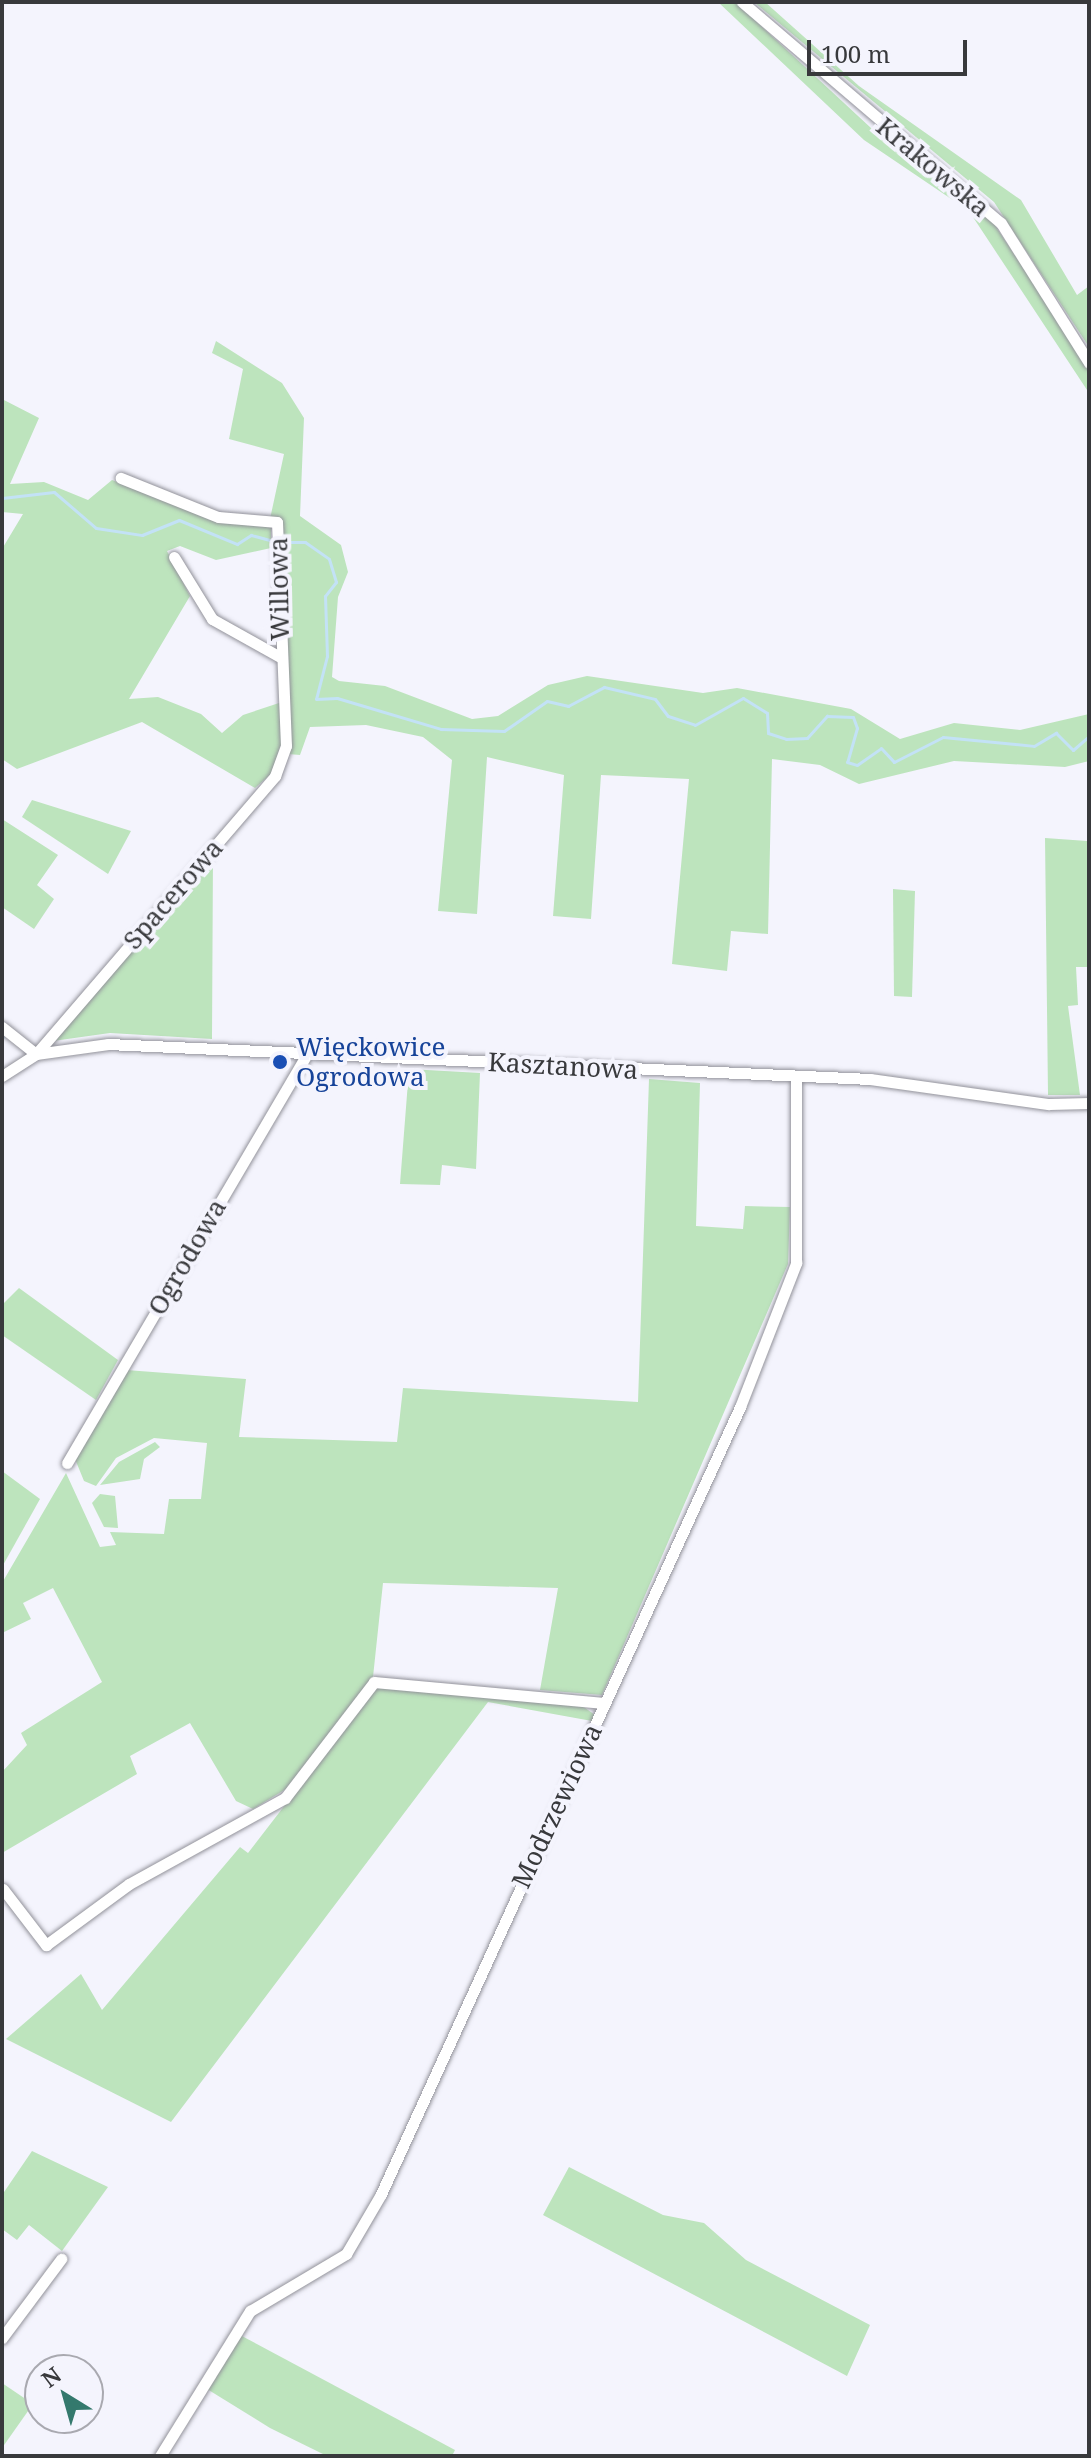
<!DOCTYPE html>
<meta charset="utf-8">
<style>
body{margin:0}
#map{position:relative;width:1091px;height:2458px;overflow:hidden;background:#f4f4fd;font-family:"Noto Serif",serif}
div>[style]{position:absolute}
.green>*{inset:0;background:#bde4bd}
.stream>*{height:3px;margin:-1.5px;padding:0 1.5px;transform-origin:1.5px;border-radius:1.5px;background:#c3e2f6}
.roads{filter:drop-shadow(0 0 2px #92929a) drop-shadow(0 0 2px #92929a)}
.minor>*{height:11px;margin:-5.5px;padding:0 5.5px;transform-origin:5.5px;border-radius:5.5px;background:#fff}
.dots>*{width:22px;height:22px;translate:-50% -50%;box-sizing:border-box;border:4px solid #f4f4fd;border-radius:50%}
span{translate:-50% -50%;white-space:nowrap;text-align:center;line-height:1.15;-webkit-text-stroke:8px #f4f4fd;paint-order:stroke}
.street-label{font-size:26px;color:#38393c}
.transit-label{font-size:26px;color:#164399}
.left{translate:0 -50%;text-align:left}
.frame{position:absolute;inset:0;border:4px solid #38393c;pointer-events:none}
.north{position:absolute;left:24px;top:2354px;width:80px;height:80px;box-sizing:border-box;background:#f4f4fd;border:2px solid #a9a9b0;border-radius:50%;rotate:323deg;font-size:22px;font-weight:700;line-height:32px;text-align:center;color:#38393c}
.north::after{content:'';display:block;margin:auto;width:28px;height:36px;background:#34796d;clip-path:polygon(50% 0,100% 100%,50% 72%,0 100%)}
.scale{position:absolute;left:807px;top:40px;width:160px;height:36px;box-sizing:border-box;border:4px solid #38393c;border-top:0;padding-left:10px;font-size:24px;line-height:28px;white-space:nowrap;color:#38393c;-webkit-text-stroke:6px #f4f4fd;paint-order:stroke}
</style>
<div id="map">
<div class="green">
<i style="clip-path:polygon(718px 2px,735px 2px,871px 128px,990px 218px,1089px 367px,1089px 393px,969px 211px,864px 140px)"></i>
<i style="clip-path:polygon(754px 2px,765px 2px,859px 86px,1021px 200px,1077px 295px,1089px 286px,1089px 347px,994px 202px)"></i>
<i style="clip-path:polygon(216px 341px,282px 383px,304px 418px,300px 516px,341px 545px,348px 572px,338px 597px,332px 677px,339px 681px,385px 686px,472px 719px,498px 716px,548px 685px,587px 676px,703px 693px,737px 688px,851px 709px,900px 739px,954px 723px,1020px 730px,1089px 714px,1089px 761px,1065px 767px,954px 761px,859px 784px,820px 765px,772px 759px,768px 934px,731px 931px,727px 971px,672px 964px,689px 779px,601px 775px,591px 919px,553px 916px,564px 775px,487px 757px,477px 914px,438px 911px,452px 760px,423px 737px,366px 725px,310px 727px,300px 755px,288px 754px,280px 521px,270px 519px,284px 454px,229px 439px,243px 369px,212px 353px)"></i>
<i style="clip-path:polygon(2px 399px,39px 418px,10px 484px,44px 482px,88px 500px,112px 480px,221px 521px,271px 527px,271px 548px,216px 560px,180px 546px,167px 551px,190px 596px,129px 699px,158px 697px,201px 714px,222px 733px,243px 715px,282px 702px,283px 739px,271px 774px,255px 788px,142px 722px,17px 769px,2px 759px,2px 549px,23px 514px,2px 512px)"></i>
<i style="clip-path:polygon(32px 800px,131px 831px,108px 874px,22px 817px)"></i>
<i style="clip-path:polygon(2px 819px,58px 855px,37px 885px,54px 899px,34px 929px,2px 907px)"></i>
<i style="clip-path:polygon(1045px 838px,1087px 841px,1089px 967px,1076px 967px,1078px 1005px,1068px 1006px,1080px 1095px,1048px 1095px)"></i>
<i style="clip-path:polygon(213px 854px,212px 1039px,110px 1033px,53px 1041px)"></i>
<i style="clip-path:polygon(893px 889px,915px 891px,912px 997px,894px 996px)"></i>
<i style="clip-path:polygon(409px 1069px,480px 1073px,476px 1169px,442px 1165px,440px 1185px,400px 1184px)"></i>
<i style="clip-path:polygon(649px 1079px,700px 1083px,696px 1226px,743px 1229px,745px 1206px,790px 1207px,788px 1264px,602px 1695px,540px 1690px,558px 1588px,383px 1583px,373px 1677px,286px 1789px,253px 1809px,236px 1801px,190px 1723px,130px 1756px,137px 1774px,2px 1853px,2px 1772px,27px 1745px,21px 1733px,102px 1682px,53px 1588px,23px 1603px,31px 1619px,2px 1633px,2px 1583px,66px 1473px,100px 1547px,116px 1545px,110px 1532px,164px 1534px,169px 1499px,201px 1499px,207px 1443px,154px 1438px,116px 1458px,96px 1486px,84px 1481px,75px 1459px,126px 1370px,246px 1379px,239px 1437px,397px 1442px,403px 1388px,638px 1402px)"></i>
<i style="clip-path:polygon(19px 1288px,118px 1360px,96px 1400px,2px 1335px,2px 1305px)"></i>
<i style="clip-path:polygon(155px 1442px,160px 1447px,144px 1459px,140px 1479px,100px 1485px,119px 1462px)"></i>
<i style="clip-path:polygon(2px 1471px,40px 1499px,2px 1567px)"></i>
<i style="clip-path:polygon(100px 1494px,115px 1496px,118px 1528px,104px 1527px,92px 1503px)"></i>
<i style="clip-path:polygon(376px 1687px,581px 1705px,595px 1715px,592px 1721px,488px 1702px,171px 2122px,6px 2039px,81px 1974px,102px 2010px,240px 1847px,248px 1853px)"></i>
<i style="clip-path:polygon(32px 2151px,108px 2187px,62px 2251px,29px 2225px,17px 2240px,2px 2229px,2px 2195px)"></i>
<i style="clip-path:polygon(569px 2167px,663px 2215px,704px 2223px,746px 2260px,870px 2325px,847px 2376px,543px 2215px)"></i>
<i style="clip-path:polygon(240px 2335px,455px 2450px,452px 2456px,327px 2456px,270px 2428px,207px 2389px)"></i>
<i style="clip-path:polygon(2px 2383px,33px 2404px,2px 2448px)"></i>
</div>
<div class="stream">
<i style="left:2px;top:498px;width:52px;rotate:-6.6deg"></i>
<i style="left:54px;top:492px;width:55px;rotate:40.6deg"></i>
<i style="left:96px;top:528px;width:47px;rotate:8.7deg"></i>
<i style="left:142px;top:535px;width:40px;rotate:-22deg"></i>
<i style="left:179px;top:520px;width:63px;rotate:22.5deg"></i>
<i style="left:237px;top:544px;width:17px;rotate:-33deg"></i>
<i style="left:251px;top:535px;width:24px;rotate:15deg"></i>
<i style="left:281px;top:542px;width:24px"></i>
<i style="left:305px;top:542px;width:29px;rotate:35deg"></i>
<i style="left:329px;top:559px;width:24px;rotate:73deg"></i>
<i style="left:336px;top:582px;width:18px;rotate:128deg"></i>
<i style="left:325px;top:596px;width:60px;rotate:88.1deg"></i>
<i style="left:327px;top:656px;width:44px;rotate:104.3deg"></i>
<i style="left:316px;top:699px;width:21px;rotate:-3deg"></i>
<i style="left:337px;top:698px;width:109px;rotate:16.6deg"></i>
<i style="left:441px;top:729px;width:63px;rotate:1.8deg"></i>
<i style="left:504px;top:731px;width:52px;rotate:-34.9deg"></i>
<i style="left:547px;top:701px;width:22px;rotate:13deg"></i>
<i style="left:568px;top:706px;width:41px;rotate:-27.8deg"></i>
<i style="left:604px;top:687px;width:52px;rotate:13.2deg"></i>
<i style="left:655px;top:699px;width:21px;rotate:53deg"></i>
<i style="left:668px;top:716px;width:28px;rotate:18deg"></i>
<i style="left:695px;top:725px;width:55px;rotate:-29.4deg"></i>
<i style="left:743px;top:698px;width:28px;rotate:32deg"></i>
<i style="left:767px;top:713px;width:20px;rotate:87deg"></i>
<i style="left:768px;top:733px;width:19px;rotate:18deg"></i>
<i style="left:786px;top:739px;width:21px;rotate:-3deg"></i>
<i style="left:807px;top:738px;width:30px;rotate:-48deg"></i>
<i style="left:827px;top:716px;width:26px;rotate:2deg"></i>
<i style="left:853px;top:717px;width:12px;rotate:70deg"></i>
<i style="left:857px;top:728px;width:35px;rotate:106deg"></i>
<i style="left:847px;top:762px;width:10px;rotate:17deg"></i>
<i style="left:857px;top:765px;width:29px;rotate:-35deg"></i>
<i style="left:881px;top:748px;width:19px;rotate:47deg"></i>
<i style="left:894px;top:762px;width:55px;rotate:-27deg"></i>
<i style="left:943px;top:737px;width:91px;rotate:5.6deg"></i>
<i style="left:1034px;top:746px;width:26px;rotate:-31deg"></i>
<i style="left:1056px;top:733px;width:24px;rotate:45deg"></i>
<i style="left:1073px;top:750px;width:21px;rotate:-41deg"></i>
<i style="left:2px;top:1037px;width:1px"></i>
</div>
<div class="roads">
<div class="minor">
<i style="left:742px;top:2px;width:340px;rotate:40.5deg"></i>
<i style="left:1001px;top:223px;width:165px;rotate:57.8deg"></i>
<i style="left:174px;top:557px;width:73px;rotate:58.5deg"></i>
<i style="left:212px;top:619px;width:78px;rotate:29.2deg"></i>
<i style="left:2px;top:1027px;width:43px;rotate:38.5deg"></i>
<i style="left:36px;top:1054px;width:367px;rotate:-49.3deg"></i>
<i style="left:275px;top:776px;width:32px;rotate:-70deg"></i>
<i style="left:286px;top:746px;width:224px;rotate:-92.3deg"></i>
<i style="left:277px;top:522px;width:59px;rotate:-175.2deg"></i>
<i style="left:218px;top:517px;width:105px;rotate:-158.1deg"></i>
<i style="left:2px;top:1076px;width:40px;rotate:-32.9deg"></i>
<i style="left:36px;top:1054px;width:73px;rotate:-7.9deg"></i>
<i style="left:108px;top:1044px;width:763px;rotate:2.63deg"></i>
<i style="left:870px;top:1079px;width:181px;rotate:8deg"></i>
<i style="left:1049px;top:1104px;width:40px;rotate:-1.4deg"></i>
<i style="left:67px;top:1463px;width:476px;rotate:-59.6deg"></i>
<i style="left:3px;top:1889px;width:71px;rotate:52.5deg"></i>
<i style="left:46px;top:1945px;width:103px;rotate:-36.3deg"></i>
<i style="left:129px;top:1884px;width:178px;rotate:-28.9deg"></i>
<i style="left:285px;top:1798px;width:146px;rotate:-52.5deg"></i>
<i style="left:374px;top:1682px;width:231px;rotate:5.2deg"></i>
<i style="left:2px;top:2338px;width:99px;rotate:-53.2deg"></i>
<i style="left:160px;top:2456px;width:171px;rotate:-58.2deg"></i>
<i style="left:250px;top:2311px;width:112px;rotate:-30.7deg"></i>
<i style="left:346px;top:2254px;width:69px;rotate:-59.7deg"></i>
<i style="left:381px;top:2194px;width:865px;rotate:-65.48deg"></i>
<i style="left:740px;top:1407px;width:155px;rotate:-68.7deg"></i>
<i style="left:796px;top:1263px;width:185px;rotate:-90deg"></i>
</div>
</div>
<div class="dots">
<i style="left:280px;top:1062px;background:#1a4fb4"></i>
</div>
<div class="street-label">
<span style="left:933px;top:167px;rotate:40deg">Krakowska</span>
<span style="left:279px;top:589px;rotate:-91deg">Willowa</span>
<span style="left:173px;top:894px;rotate:-49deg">Spacerowa</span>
<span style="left:563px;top:1066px;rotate:3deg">Kasztanowa</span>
<span style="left:187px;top:1257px;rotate:-60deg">Ogrodowa</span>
<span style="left:557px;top:1806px;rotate:-65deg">Modrzewiowa</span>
</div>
<div class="transit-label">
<span class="left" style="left:296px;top:1062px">Więckowice<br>Ogrodowa</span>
</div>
<div class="frame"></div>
<div class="north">N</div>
<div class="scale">100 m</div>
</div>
